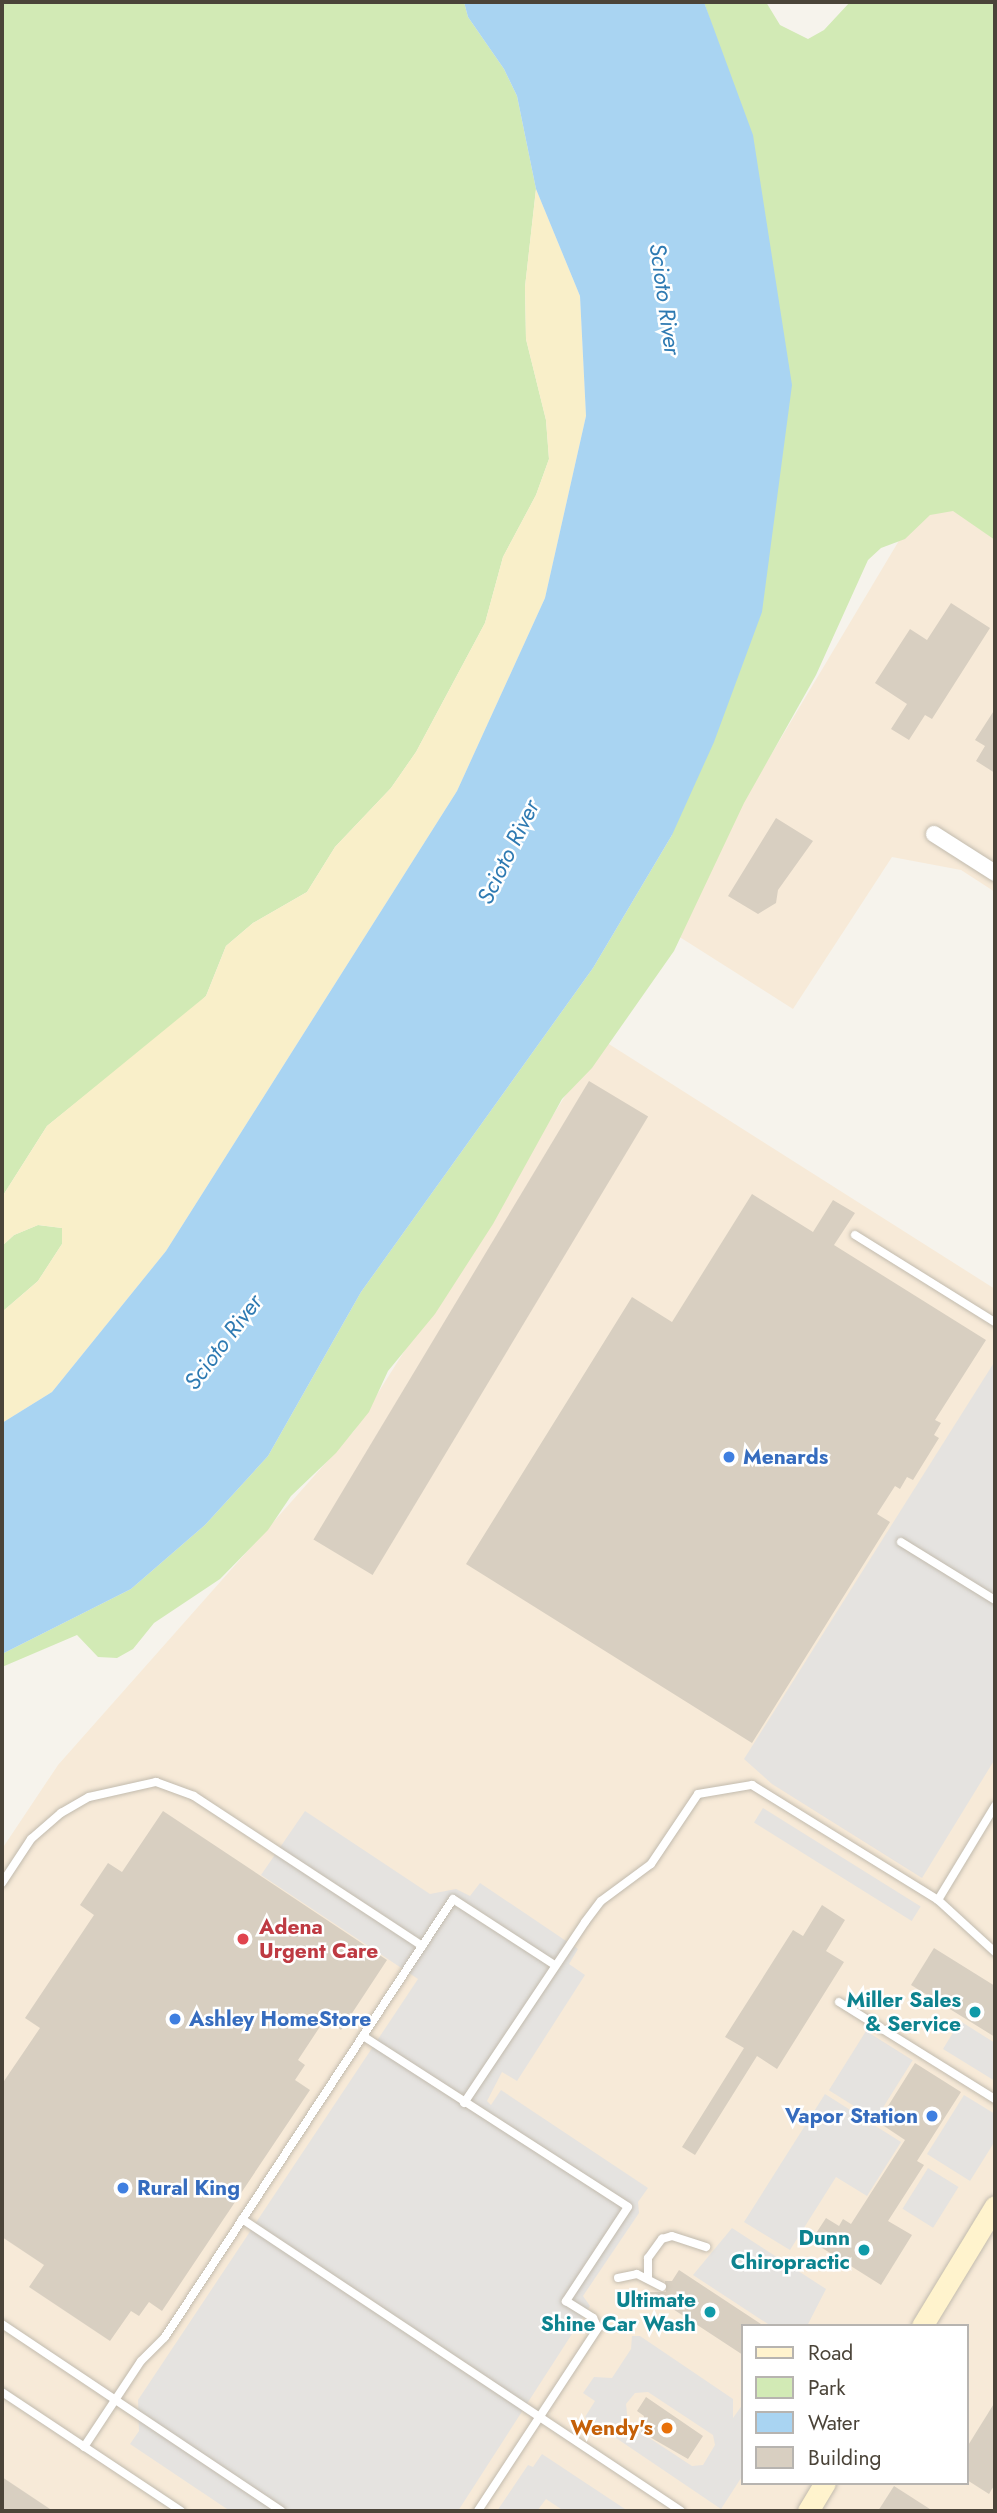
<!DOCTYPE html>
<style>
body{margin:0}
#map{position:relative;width:997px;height:2513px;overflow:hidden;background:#f6f3ec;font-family:Jost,sans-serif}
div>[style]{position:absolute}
.commercial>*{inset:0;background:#f7ead8}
.green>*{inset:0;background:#d2eab5}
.sand>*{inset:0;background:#f9efc9}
.parking>*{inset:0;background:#e5e3e0;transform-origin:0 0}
.water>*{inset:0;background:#a9d4f2}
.building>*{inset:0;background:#d8cfc1;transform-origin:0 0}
.roads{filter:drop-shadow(0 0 2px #c2bbae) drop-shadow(0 0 2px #c2bbae)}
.service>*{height:8px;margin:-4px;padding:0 4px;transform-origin:4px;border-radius:4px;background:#fff}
.minor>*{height:16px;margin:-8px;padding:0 8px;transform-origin:8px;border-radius:8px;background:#fff}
.secondary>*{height:21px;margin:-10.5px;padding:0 10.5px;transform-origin:10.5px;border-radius:10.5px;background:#fff3cd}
.dots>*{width:19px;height:19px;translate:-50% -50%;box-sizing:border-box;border:4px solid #fff;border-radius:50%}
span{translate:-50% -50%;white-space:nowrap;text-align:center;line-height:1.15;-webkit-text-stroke:5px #fff;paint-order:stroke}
.shop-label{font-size:21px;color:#366cbe;font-weight:700}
.left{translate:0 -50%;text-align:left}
.right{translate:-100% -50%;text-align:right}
.health-label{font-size:21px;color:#be3a42;font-weight:700}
.culture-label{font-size:21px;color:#0d838f;font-weight:700}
.food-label{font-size:21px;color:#c56008;font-weight:700}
.water-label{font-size:23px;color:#2e7ab2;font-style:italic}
.frame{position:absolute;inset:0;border:4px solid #4b4439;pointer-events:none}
.legend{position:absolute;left:741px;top:2324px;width:228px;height:161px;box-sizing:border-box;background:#fff;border:2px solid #b7b4b0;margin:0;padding:9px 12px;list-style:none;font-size:21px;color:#4b4439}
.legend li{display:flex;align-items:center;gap:14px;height:35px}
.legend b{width:35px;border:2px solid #b7b4b0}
</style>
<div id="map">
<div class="commercial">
<i style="clip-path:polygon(931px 487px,995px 530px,995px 892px,961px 870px,892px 857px,793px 1009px,667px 929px)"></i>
<i style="clip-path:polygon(evenodd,601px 1039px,995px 1289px,995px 2511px,2px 2511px,2px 1849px,58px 1765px,354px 1431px,601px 1039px,743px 2326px,967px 2326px,967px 2483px,743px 2483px,743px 2326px)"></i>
</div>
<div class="green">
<i style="clip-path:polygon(2px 2px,464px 2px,468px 17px,504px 69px,517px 96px,536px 189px,525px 287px,526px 339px,546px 420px,549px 459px,536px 495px,503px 557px,485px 623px,416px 752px,391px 788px,335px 847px,307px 892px,253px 923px,226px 946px,206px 996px,194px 1008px,47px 1126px,2px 1197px)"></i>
<i style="clip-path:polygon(704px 2px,766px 2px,780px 25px,808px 39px,824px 30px,850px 2px,995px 2px,995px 540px,953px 511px,930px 515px,905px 539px,881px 548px,868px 560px,816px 675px,744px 803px,674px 951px,592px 1068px,562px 1099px,493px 1224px,435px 1314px,388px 1371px,369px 1412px,336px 1453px,291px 1496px,268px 1530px,220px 1579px,154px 1623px,133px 1649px,117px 1658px,98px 1657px,77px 1635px,2px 1667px,2px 1654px,131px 1589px,205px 1525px,268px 1456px,361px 1292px,593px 968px,672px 835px,710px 20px)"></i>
<i style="clip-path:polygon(38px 1225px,62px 1228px,62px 1244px,38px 1281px,2px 1312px,2px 1246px,14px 1235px)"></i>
</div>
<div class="sand">
<i style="clip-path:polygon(536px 189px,580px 296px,586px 416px,545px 598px,457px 791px,166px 1251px,52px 1392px,2px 1423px,2px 1312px,38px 1281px,62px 1244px,62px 1228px,38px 1225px,14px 1235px,2px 1246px,2px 1197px,47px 1126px,206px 996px,226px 946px,253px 923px,307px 892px,335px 847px,391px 788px,416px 752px,485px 623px,503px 557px,536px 495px,549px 459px,546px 420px,526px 339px,525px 287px)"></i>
</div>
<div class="parking">
<i style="clip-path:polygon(995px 1361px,995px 1759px,922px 1878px,772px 1784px,744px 1759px)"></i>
<i style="left:763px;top:1808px;width:186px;height:17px;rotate:32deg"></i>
<i style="clip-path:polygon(305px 1811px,430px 1894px,456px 1889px,470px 1896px,480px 1883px,578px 1949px,569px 1964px,585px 1975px,517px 2081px,502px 2072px,487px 2101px,491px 2105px,501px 2090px,648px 2188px,638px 2202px,639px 2213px,583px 2296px,590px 2306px,458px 2511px,230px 2511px,130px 2444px,139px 2431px,138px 2400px,418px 1979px,261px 1875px)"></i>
<i style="clip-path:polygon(960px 2021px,995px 2043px,995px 2081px,943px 2049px)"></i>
<i style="left:866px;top:2031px;width:55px;height:70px;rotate:32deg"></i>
<i style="clip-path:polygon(825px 2094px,901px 2142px,867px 2196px,836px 2177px,790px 2250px,744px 2222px)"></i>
<i style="clip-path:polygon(964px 2095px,995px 2114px,995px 2141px,970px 2181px,927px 2154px)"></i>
<i style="left:928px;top:2168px;width:36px;height:48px;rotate:32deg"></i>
<i style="clip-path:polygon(732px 2228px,826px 2289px,807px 2326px,771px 2326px,693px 2275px)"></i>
<i style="clip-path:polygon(evenodd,632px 2336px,640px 2336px,733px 2399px,733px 2418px,743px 2404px,743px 2475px,721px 2509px,585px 2417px,595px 2401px,583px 2393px,594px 2377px,612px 2378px,631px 2349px,632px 2336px,648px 2392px,713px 2435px,715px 2445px,703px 2465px,692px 2466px,628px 2424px,626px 2404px,635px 2393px,648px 2392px)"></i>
<i style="clip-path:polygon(542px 2454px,628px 2511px,564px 2511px,546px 2499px,537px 2511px,497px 2511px,528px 2465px,533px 2467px)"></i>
</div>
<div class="water">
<i style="clip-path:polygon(464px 2px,704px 2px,753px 135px,792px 385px,762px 612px,714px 742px,672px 835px,593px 968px,361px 1292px,268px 1456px,205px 1525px,131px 1589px,2px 1654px,2px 1423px,52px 1392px,166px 1251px,457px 791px,545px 598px,586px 416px,580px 296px,536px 189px,517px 96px,504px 69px,468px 17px)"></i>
</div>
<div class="building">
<i style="clip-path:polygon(951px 603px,990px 628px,932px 719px,925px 715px,909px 740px,891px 729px,907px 704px,875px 683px,910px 629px,927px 640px)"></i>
<i style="clip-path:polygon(995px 709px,995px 773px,976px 761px,985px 746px,975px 740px)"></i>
<i style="clip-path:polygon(776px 818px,813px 841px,778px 890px,776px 903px,758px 914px,728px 896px)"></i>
<i style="left:589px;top:1081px;width:69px;height:535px;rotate:31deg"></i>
<i style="clip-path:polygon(752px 1194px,813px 1232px,833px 1200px,855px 1213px,834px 1245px,986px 1340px,935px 1420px,941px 1423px,934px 1435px,939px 1438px,913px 1480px,907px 1477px,900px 1489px,895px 1486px,877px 1514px,890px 1522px,752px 1743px,466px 1564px,632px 1297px,672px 1322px)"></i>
<i style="clip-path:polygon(163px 1811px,387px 1960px,341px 2030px,325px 2019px,298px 2060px,305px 2065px,295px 2080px,310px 2090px,162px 2311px,149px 2302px,139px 2316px,131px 2311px,110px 2341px,29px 2287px,44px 2265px,2px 2237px,2px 2084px,40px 2028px,25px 2018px,94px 1915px,80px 1905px,108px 1863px,122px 1872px)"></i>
<i style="clip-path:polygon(822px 1905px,845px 1920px,826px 1951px,844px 1962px,777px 2069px,757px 2056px,695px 2155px,682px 2147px,744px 2048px,725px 2037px,793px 1930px,803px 1936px)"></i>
<i style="clip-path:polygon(934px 1948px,995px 1986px,995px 2037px,911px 1985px)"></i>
<i style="clip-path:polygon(915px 2063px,961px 2092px,917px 2161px,924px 2165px,888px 2221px,912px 2235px,881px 2285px,811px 2241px,826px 2218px,839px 2226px,843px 2219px,851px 2224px,905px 2140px,878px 2122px)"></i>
<i style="clip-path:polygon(679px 2270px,764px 2326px,743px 2326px,743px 2355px,647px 2292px,666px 2292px,665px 2281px,672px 2281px)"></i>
<i style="clip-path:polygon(646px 2397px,703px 2436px,688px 2459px,641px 2432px,644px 2416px,637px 2411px)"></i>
<i style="clip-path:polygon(995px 2402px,995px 2484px,989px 2494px,967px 2480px,967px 2447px)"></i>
<i style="clip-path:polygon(2px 2477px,53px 2511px,2px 2511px)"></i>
<i style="clip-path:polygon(894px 2486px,933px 2511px,878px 2511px)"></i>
</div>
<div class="roads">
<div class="service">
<i style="left:855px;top:1235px;width:165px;rotate:31.9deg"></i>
<i style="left:901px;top:1542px;width:110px;rotate:31.7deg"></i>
<i style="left:2px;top:1883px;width:53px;rotate:-56.6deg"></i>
<i style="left:31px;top:1839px;width:40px;rotate:-41deg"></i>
<i style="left:61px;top:1813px;width:32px;rotate:-30deg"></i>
<i style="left:89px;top:1797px;width:69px;rotate:-12.6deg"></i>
<i style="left:156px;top:1782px;width:40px;rotate:20.2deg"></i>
<i style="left:194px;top:1796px;width:273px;rotate:33.3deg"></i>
<i style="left:938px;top:1900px;width:110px;rotate:-58.8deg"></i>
<i style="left:839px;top:2002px;width:184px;rotate:31.9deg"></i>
<i style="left:363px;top:2036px;width:315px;rotate:32.8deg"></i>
<i style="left:628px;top:2207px;width:113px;rotate:123.4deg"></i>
<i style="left:566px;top:2301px;width:32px;rotate:32deg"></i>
<i style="left:593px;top:2318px;width:11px;rotate:63deg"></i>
<i style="left:598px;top:2328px;width:219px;rotate:123.3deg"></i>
<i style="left:464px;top:2103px;width:218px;rotate:-56.2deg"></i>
<i style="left:585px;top:1922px;width:26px;rotate:-53deg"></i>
<i style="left:601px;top:1901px;width:62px;rotate:-36.5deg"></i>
<i style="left:651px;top:1864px;width:84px;rotate:-56.1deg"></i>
<i style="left:698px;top:1794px;width:55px;rotate:-9.5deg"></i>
<i style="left:752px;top:1785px;width:219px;rotate:31.7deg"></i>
<i style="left:938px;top:1900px;width:77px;rotate:42.4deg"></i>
<i style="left:242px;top:2219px;width:527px;rotate:33.63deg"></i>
<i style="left:618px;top:2278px;width:19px;rotate:-12deg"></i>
<i style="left:637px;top:2274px;width:28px;rotate:27deg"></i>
<i style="left:648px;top:2278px;width:20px;rotate:-90deg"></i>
<i style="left:648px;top:2258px;width:24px;rotate:-54deg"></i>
<i style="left:662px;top:2239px;width:10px;rotate:-17deg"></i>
<i style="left:672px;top:2236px;width:36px;rotate:18deg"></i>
<i style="left:2px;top:2324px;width:336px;rotate:33.8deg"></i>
<i style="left:2px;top:2392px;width:215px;rotate:33.6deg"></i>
<i style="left:84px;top:2447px;width:103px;rotate:-56.5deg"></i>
<i style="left:141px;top:2361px;width:34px;rotate:-45deg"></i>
<i style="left:165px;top:2337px;width:524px;rotate:-56.67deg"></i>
<i style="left:453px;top:1899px;width:119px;rotate:33deg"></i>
</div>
<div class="minor">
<i style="left:934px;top:834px;width:72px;rotate:32.6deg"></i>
</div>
<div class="secondary">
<i style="left:922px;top:2326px;width:140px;rotate:-58.7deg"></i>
<i style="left:808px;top:2511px;width:33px;rotate:-59deg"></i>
</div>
</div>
<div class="dots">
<i style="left:729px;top:1457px;background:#3f7fe0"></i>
<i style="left:243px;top:1939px;background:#e0444e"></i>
<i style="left:975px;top:2012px;background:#0f9aa8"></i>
<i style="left:175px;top:2019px;background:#3f7fe0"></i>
<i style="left:932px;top:2116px;background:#3f7fe0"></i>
<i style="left:123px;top:2188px;background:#3f7fe0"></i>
<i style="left:864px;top:2250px;background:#0f9aa8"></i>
<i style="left:710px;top:2312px;background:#0f9aa8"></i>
<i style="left:667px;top:2428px;background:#e8710a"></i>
</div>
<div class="shop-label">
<span class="left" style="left:743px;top:1457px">Menards</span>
<span class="left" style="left:189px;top:2019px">Ashley HomeStore</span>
<span class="right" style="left:918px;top:2116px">Vapor Station</span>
<span class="left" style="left:137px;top:2188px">Rural King</span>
</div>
<div class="health-label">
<span class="left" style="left:259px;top:1939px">Adena<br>Urgent Care</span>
</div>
<div class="culture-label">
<span class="right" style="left:961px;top:2012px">Miller Sales<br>&amp; Service</span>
<span class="right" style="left:850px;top:2250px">Dunn<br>Chiropractic</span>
<span class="right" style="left:696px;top:2312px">Ultimate<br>Shine Car Wash</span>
</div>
<div class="food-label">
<span class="right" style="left:653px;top:2428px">Wendy's</span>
</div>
<div class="water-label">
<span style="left:665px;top:299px;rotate:82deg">Scioto River</span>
<span style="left:508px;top:852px;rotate:-64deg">Scioto River</span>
<span style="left:223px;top:1342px;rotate:-53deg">Scioto River</span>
</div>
<div class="frame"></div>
<ul class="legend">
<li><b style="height:9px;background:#fff3cd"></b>Road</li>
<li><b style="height:19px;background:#d2eab5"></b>Park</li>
<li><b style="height:19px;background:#a9d4f2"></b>Water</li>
<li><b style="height:19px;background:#d8cfc1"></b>Building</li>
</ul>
</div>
